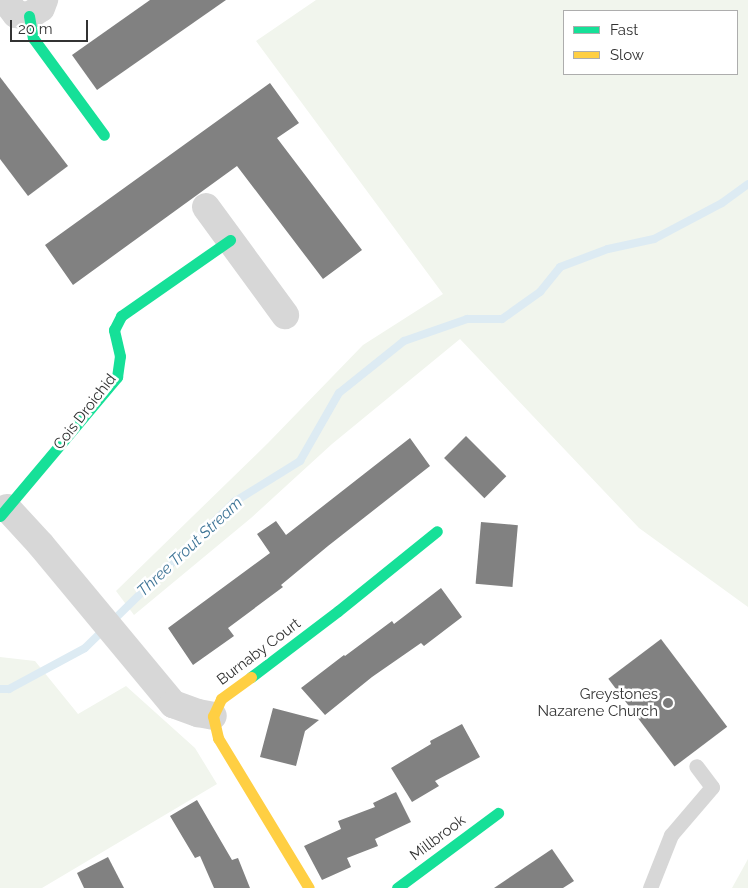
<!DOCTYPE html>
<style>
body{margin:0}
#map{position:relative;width:748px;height:888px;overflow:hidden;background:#fff;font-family:Raleway,sans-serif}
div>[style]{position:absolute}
.green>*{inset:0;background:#f1f5ed}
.stream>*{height:8px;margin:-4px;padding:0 4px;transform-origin:4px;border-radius:4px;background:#ddebf3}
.building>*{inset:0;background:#818181;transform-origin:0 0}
.lane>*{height:15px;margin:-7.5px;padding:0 7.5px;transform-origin:7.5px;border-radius:7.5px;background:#d7d7d7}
.street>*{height:28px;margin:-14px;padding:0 14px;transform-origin:14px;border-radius:14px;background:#d7d7d7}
.fast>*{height:11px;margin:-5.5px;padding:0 5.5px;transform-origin:5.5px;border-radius:5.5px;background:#16e098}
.slow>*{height:11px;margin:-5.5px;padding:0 5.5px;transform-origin:5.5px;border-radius:5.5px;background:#ffcf43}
.dots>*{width:14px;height:14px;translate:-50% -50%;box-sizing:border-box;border:2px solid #fff;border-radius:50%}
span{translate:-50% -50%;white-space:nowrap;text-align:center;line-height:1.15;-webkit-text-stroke:5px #fff;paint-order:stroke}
.street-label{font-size:15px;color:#333}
.poi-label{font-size:15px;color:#333}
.right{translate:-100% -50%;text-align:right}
.water-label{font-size:16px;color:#3f7597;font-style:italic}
.legend{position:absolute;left:563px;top:10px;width:175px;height:65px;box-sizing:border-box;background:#fff;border:1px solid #adadad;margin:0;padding:6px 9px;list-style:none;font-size:15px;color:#333}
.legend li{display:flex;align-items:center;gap:10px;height:25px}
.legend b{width:25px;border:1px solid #adadad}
.scale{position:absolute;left:10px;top:20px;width:78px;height:22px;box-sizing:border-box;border:2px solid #333;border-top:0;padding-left:6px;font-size:15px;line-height:18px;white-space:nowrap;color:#333;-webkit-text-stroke:4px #fff;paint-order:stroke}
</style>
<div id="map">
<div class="green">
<i style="clip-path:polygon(evenodd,316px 0,748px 0,748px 607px,639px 528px,460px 339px,332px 444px,251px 518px,134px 615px,116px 591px,268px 443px,363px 345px,443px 294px,256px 41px,316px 0,564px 11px,737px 11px,737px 74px,564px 74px,564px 11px)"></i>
<i style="clip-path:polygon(0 657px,35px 661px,78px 714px,126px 686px,195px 748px,217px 784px,42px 888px,0 888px)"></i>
<i style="clip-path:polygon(748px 859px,748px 888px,732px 888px)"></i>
</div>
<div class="stream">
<i style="left:0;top:689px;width:9px"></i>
<i style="left:9px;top:689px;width:86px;rotate:-28.3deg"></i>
<i style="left:85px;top:648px;width:209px;rotate:-44.4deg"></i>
<i style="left:234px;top:502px;width:78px;rotate:-31.8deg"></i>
<i style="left:300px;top:461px;width:78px;rotate:-60.2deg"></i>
<i style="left:339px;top:393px;width:83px;rotate:-38.7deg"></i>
<i style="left:404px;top:341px;width:67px;rotate:-19.2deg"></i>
<i style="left:467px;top:319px;width:35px"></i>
<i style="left:502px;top:319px;width:47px;rotate:-35.4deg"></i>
<i style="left:540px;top:292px;width:32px;rotate:-51deg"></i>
<i style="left:560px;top:267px;width:51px;rotate:-20.6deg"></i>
<i style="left:608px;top:249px;width:47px;rotate:-12.3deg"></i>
<i style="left:654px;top:239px;width:77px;rotate:-27.9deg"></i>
<i style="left:722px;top:203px;width:32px;rotate:-36deg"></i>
</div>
<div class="building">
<i style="clip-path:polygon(150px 0,226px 0,97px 90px,72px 55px)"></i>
<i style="clip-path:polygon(0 77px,68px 166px,28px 196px,0 159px)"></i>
<i style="clip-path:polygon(270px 83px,299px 123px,277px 138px,362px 250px,323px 279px,237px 166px,73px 285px,45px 245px)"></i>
<i style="left:466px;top:436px;width:57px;height:31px;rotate:45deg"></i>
<i style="clip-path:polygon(410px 438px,430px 466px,328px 546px,281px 585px,283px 587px,228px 628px,234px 636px,193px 665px,168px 628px,270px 553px,257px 534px,276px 521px,286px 535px)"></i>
<i style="left:481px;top:522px;width:37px;height:62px;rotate:5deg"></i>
<i style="clip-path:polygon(441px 588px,462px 617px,424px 646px,421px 643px,372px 677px,325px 715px,301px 688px,344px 655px,345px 656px,392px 621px,394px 624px)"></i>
<i style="left:661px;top:639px;width:110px;height:66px;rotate:53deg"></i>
<i style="clip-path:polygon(273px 708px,319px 720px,305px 731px,296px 766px,260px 757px)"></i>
<i style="clip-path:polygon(462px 724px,480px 757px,435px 781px,439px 786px,412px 802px,391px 768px,431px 744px,430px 741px)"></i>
<i style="clip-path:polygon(396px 792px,411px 822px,375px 839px,378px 846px,347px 858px,351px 867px,322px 880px,304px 846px,341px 829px,338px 821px,375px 807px,373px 803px)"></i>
<i style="clip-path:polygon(197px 800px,232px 860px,238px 858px,250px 888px,214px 888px,200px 856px,195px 858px,170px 816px)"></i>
<i style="clip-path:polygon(552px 849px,574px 881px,563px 888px,494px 888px)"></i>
<i style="clip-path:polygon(108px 857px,124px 888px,84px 888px,77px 873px)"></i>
</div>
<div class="lane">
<i style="left:650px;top:888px;width:57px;rotate:-68.4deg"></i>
<i style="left:671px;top:835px;width:63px;rotate:-49.5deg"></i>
<i style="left:712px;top:787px;width:26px;rotate:-127deg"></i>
</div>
<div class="street">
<i style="left:5px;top:0;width:18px;rotate:52deg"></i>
<i style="left:16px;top:14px;width:13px;rotate:9deg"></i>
<i style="left:29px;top:16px;width:14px;rotate:-34deg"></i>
<i style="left:41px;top:8px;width:9px;rotate:-69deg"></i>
<i style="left:206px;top:207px;width:134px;rotate:53.8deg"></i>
<i style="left:7px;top:508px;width:50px;rotate:47.4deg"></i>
<i style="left:41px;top:545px;width:207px;rotate:50.3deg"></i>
<i style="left:173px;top:704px;width:27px;rotate:20deg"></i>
<i style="left:198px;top:713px;width:15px;rotate:11deg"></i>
</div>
<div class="fast">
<i style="left:29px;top:16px;width:22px;rotate:80deg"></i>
<i style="left:33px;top:38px;width:120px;rotate:53.8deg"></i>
<i style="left:0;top:516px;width:182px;rotate:-49.9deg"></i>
<i style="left:117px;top:377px;width:21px;rotate:-82deg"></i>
<i style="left:120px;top:356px;width:27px;rotate:-103deg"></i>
<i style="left:114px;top:330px;width:16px;rotate:-63deg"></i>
<i style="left:121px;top:316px;width:133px;rotate:-34.9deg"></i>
<i style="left:251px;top:677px;width:109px;rotate:-37.2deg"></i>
<i style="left:338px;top:611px;width:127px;rotate:-38.9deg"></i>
<i style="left:397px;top:888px;width:126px;rotate:-36.6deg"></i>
</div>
<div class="slow">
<i style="left:251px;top:677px;width:37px;rotate:144deg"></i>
<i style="left:221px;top:699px;width:19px;rotate:115deg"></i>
<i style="left:213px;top:716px;width:23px;rotate:77deg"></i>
<i style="left:218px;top:738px;width:175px;rotate:58.8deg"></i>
</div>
<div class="dots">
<i style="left:668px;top:703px;background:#7a7a7a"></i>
</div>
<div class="street-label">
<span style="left:85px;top:412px;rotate:-52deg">Cois Droichid</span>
<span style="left:259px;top:652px;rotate:-37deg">Burnaby Court</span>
<span style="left:438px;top:838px;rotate:-37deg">Millbrook</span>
</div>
<div class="poi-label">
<span class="right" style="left:658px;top:703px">Greystones<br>Nazarene Church</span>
</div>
<div class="water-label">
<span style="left:190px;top:547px;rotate:-43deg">Three Trout Stream</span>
</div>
<ul class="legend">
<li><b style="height:6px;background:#16e098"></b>Fast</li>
<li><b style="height:6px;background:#ffcf43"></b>Slow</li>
</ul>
<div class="scale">20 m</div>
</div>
